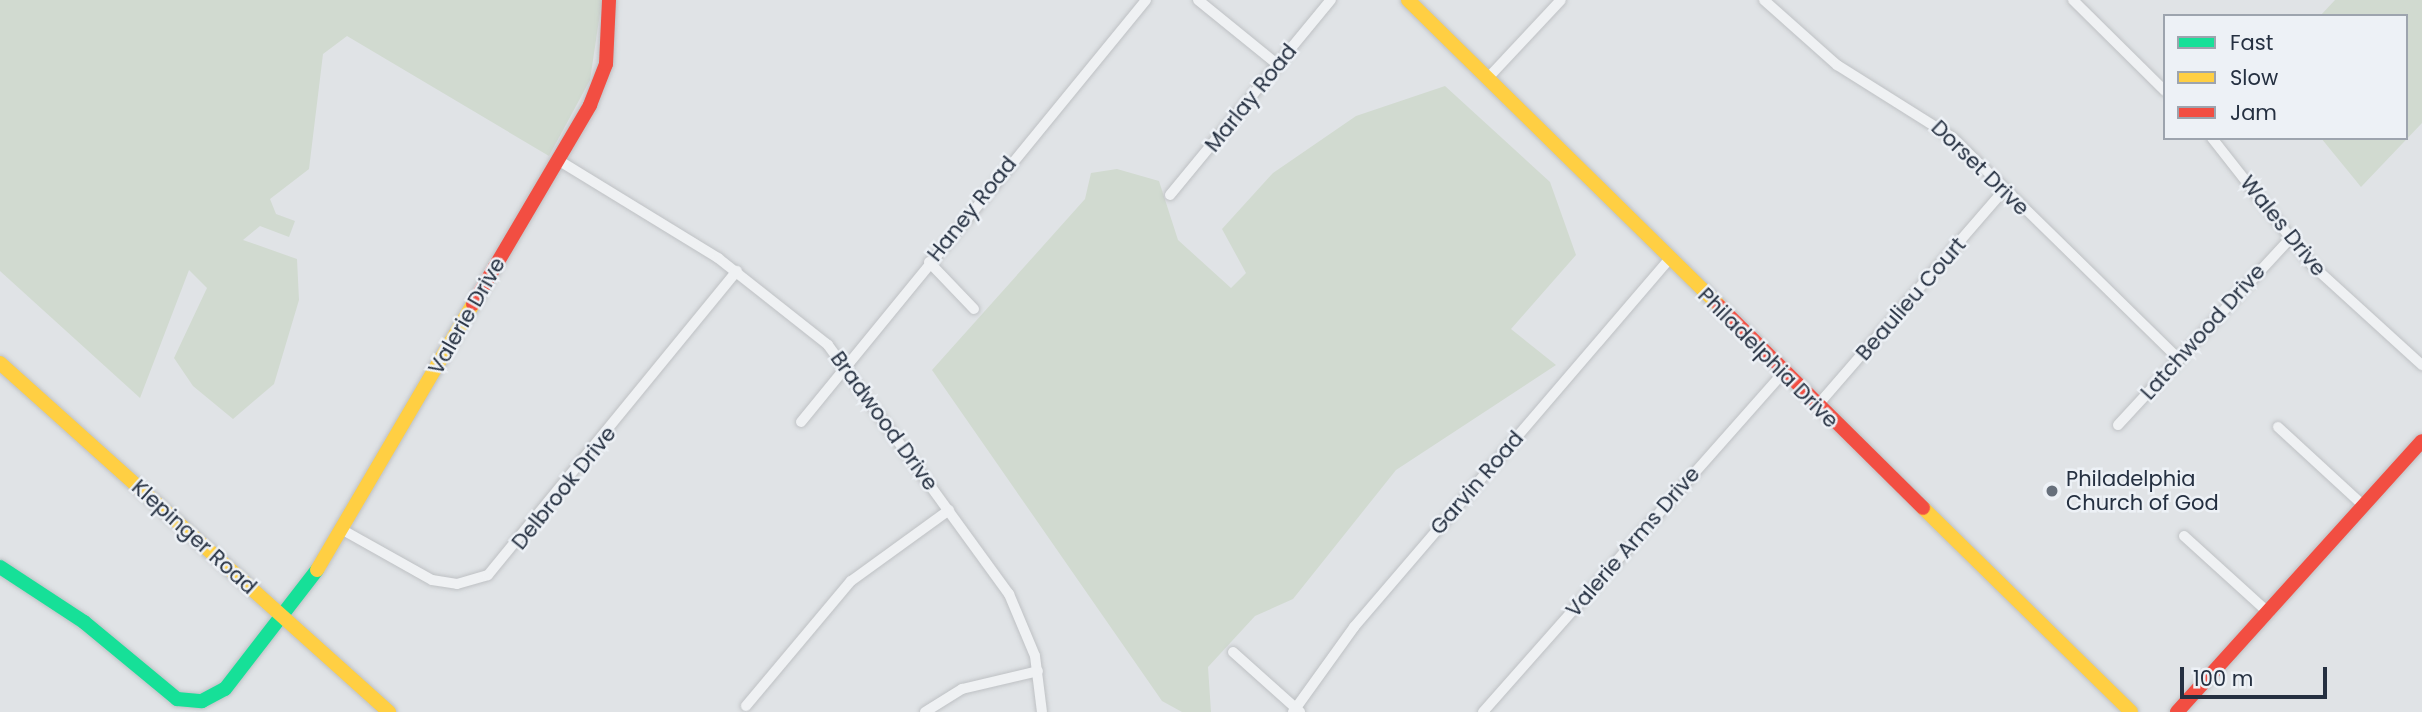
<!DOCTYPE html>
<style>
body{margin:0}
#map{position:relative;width:2422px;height:712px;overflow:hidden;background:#e0e3e6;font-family:Poppins,sans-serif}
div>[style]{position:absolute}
.green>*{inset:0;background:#d1dad0}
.roads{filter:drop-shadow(0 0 2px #bec1c4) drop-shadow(0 0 2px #bec1c4)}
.street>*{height:10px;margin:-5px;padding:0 5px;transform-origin:5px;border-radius:5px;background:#eff1f3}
.fast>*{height:14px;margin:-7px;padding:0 7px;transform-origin:7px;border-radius:7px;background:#16e098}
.slow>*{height:14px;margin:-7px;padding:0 7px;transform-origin:7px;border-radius:7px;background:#ffcf43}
.jam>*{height:14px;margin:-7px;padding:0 7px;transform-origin:7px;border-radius:7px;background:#f24e42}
.dots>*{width:19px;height:19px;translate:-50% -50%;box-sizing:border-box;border:4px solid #edf1f6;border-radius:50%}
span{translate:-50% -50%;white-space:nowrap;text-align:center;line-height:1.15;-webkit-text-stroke:5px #edf1f6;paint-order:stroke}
.street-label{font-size:21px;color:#253041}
.poi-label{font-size:21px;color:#253041}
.left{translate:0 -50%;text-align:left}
.legend{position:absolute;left:2163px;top:14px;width:245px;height:126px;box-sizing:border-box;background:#edf1f6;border:2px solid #9da4ae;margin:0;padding:9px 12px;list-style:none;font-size:21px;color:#253041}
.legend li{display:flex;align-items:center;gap:14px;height:35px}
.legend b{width:35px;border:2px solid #9da4ae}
.scale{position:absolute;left:2180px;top:667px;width:147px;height:32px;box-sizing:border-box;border:4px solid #253041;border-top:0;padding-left:9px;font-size:21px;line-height:24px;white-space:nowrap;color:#253041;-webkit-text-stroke:5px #edf1f6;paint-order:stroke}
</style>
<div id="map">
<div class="green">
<i style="clip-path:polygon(0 0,602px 0,590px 80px,549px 156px,347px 36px,323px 54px,309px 169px,270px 199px,276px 214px,295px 221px,289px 237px,260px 226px,243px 240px,297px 259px,299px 300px,274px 384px,233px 419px,193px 386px,174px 358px,207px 288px,189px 270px,140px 398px,0 271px)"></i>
<i style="clip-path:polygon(2335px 0,2422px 0,2422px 123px,2361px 187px,2321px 138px,2406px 138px,2406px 16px,2320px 16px)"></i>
<i style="clip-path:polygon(1445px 86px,1550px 182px,1576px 255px,1511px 329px,1556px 365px,1396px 470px,1293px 599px,1255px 616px,1208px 667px,1211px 712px,1182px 712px,1162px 701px,932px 370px,1085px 199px,1091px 173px,1117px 169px,1159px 181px,1178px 240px,1231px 288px,1246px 273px,1222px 229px,1273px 173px,1356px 116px)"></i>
</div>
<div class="roads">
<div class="street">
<i style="left:1198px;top:0;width:103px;rotate:39.1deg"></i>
<i style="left:1764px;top:0;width:98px;rotate:41.7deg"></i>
<i style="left:1837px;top:65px;width:136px;rotate:32.1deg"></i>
<i style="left:1952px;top:137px;width:318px;rotate:44.4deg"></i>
<i style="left:2073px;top:0;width:129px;rotate:44.7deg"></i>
<i style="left:1487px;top:79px;width:108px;rotate:-46.9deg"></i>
<i style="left:2212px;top:138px;width:162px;rotate:51.8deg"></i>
<i style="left:2312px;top:265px;width:149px;rotate:42.3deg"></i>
<i style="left:558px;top:160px;width:188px;rotate:31.5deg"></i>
<i style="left:718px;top:258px;width:140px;rotate:38.3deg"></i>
<i style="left:828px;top:345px;width:308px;rotate:54deg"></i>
<i style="left:1009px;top:594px;width:67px;rotate:67.2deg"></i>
<i style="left:1035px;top:656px;width:56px;rotate:82.9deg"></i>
<i style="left:1170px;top:195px;width:253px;rotate:-50.5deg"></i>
<i style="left:929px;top:262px;width:65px;rotate:46.2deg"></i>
<i style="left:1817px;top:406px;width:286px;rotate:-49.1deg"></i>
<i style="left:801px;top:422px;width:545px;rotate:-50.73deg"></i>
<i style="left:2118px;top:425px;width:252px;rotate:-47.3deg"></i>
<i style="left:2278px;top:427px;width:117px;rotate:42.6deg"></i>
<i style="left:341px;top:529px;width:104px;rotate:29.3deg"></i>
<i style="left:432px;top:580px;width:25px;rotate:9deg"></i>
<i style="left:457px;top:584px;width:32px;rotate:-16deg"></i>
<i style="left:488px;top:575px;width:393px;rotate:-50.7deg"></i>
<i style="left:2184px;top:536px;width:115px;rotate:42.2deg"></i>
<i style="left:1233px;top:652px;width:90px;rotate:41.8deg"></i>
<i style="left:746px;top:706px;width:163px;rotate:-50deg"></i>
<i style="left:851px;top:581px;width:121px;rotate:-35.9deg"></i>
<i style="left:925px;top:712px;width:44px;rotate:-31.9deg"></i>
<i style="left:962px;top:689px;width:78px;rotate:-13.3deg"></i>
<i style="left:1293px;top:712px;width:105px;rotate:-54.3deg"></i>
<i style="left:1354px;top:627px;width:484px;rotate:-49.4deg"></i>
<i style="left:1483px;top:712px;width:453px;rotate:-48.5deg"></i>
</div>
<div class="fast">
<i style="left:0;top:567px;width:100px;rotate:33.2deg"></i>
<i style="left:84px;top:622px;width:121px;rotate:39.6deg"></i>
<i style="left:177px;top:699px;width:25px;rotate:5deg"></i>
<i style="left:202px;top:701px;width:26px;rotate:-28deg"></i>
<i style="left:225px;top:689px;width:150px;rotate:-52.3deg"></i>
</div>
<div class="slow">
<i style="left:1408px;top:0;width:436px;rotate:44.5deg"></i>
<i style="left:0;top:363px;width:523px;rotate:41.9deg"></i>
<i style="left:1923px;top:508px;width:291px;rotate:44.4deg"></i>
<i style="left:317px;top:570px;width:308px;rotate:-59.6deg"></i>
</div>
<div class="jam">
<i style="left:473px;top:304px;width:231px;rotate:-59.5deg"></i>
<i style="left:590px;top:105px;width:44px;rotate:-68.7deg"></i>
<i style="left:606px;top:64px;width:64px;rotate:-87.3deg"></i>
<i style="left:1719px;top:306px;width:287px;rotate:44.7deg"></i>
<i style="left:2177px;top:712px;width:365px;rotate:-47.9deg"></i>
</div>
</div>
<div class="dots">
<i style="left:2052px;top:491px;background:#666f7b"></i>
</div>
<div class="street-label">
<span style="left:1251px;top:98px;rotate:-51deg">Marlay Road</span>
<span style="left:1980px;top:168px;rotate:44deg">Dorset Drive</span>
<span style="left:972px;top:209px;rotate:-51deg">Haney Road</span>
<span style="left:2283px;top:226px;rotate:51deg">Wales Drive</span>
<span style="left:1911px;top:299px;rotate:-49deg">Beaulieu Court</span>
<span style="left:467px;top:316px;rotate:-60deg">Valerie Drive</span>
<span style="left:2203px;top:332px;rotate:-48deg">Latchwood Drive</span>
<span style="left:1768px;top:358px;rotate:45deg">Philadelphia Drive</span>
<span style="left:884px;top:421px;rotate:54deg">Bradwood Drive</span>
<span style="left:1477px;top:483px;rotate:-49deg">Garvin Road</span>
<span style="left:564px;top:488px;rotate:-51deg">Delbrook Drive</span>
<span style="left:194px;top:537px;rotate:42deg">Klepinger Road</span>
<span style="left:1633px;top:542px;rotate:-49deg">Valerie Arms Drive</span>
</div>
<div class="poi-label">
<span class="left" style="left:2066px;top:491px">Philadelphia<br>Church of God</span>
</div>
<ul class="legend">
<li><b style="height:9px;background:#16e098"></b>Fast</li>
<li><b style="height:9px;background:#ffcf43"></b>Slow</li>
<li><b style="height:9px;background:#f24e42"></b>Jam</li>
</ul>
<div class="scale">100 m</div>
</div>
